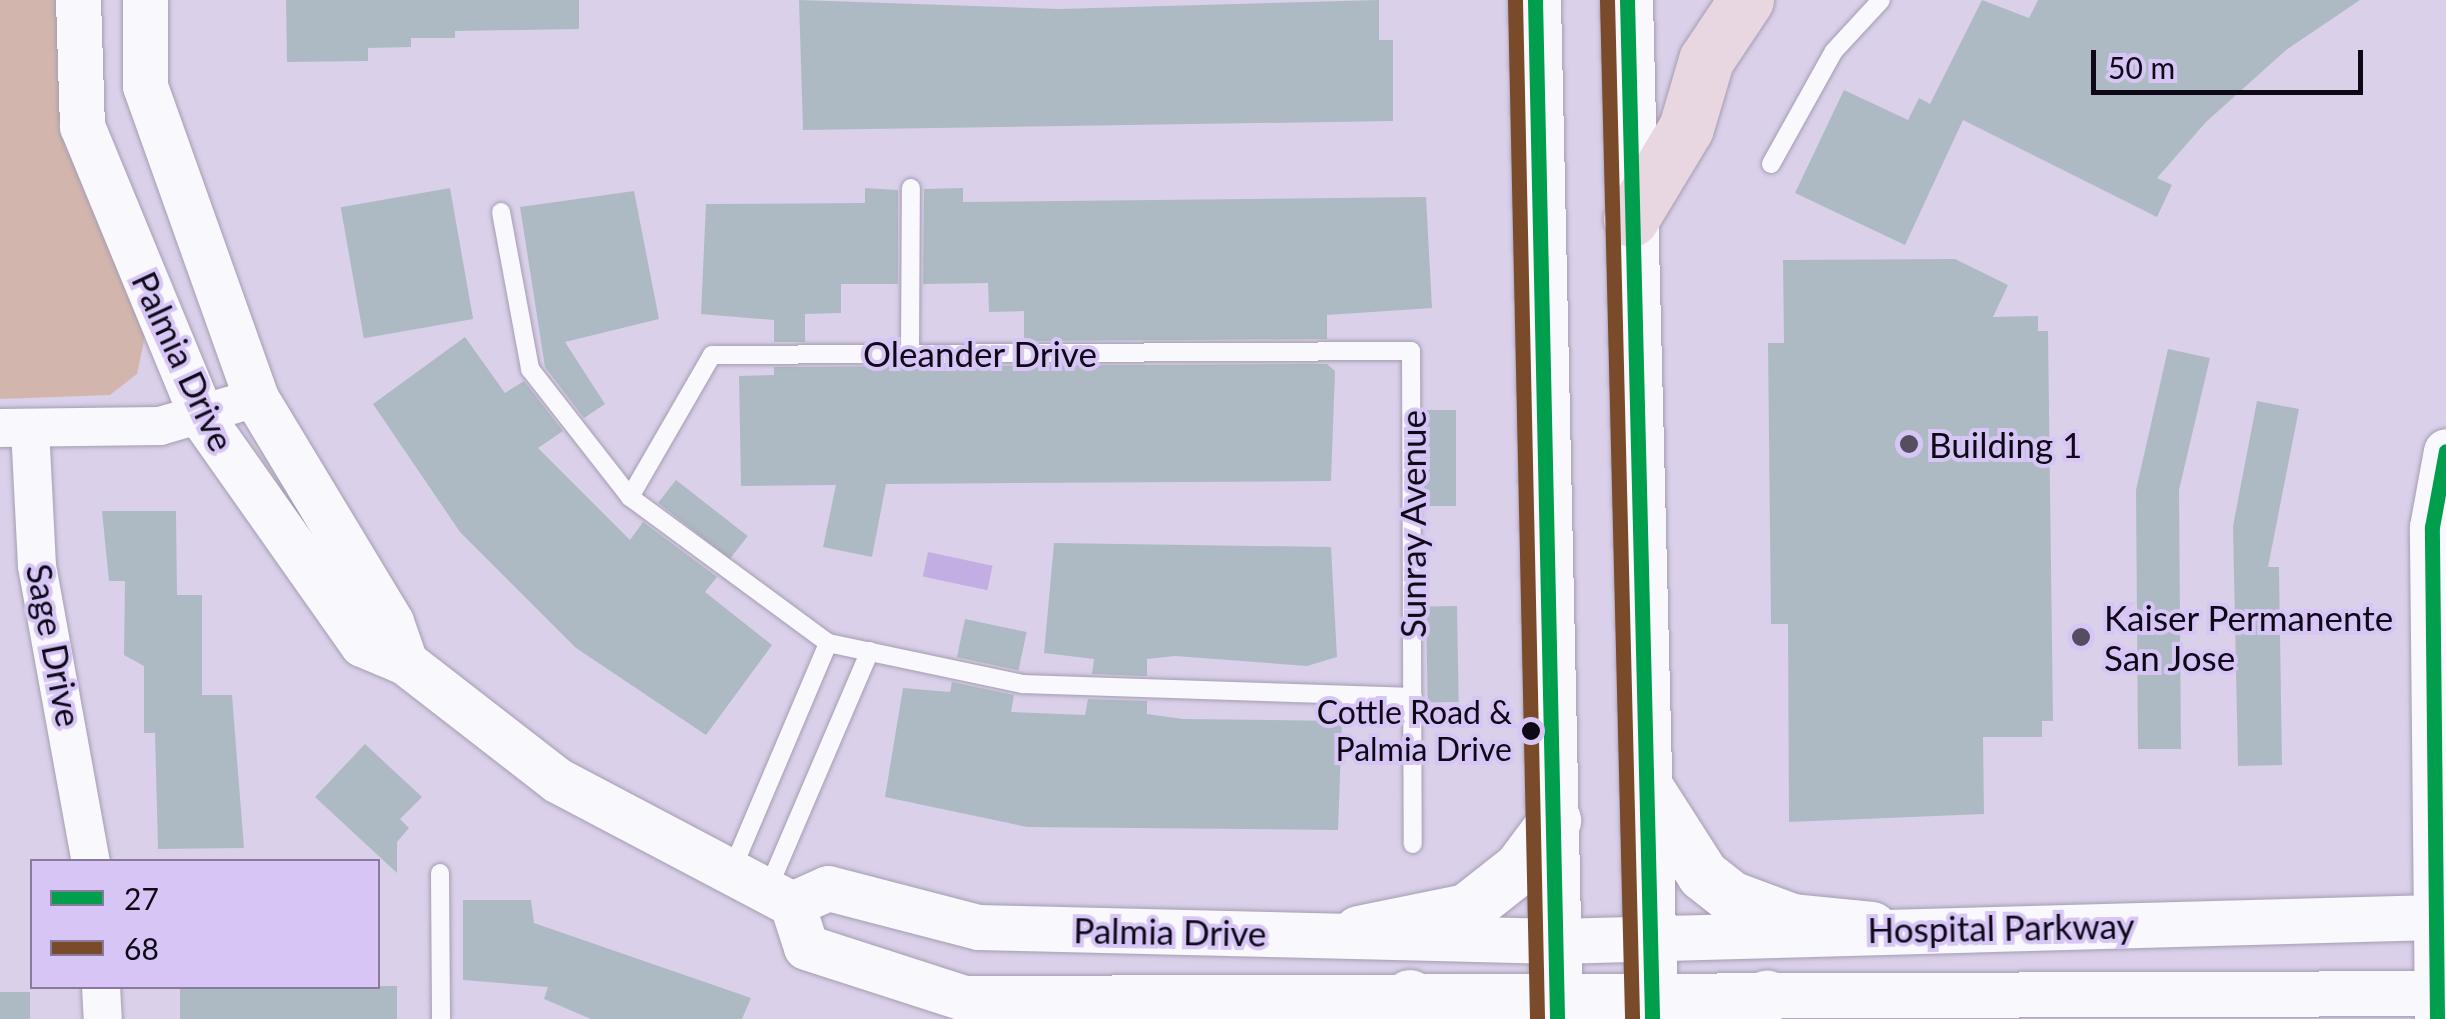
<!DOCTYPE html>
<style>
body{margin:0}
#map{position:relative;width:2446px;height:1019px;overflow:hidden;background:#dad0ea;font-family:Lato,sans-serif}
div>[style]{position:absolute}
.green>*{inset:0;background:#d2b6ae}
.water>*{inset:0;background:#c2aee2;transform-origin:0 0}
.building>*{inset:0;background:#adbac3;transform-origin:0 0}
.roads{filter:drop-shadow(0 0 2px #a59db1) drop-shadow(0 0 2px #a59db1)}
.service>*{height:18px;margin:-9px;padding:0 9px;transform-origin:9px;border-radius:9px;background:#f9f8fc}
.minor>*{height:38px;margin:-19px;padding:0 19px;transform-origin:19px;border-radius:19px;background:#f9f8fc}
.tertiary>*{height:45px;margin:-22.5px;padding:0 22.5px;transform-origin:22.5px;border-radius:22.5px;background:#f9f8fc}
.secondary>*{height:52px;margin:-26px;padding:0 26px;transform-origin:26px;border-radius:26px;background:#f9f8fc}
.motorway>*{height:55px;margin:-27.5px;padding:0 27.5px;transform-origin:27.5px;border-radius:27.5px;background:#e8d6e0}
.bus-1>*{height:15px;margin:-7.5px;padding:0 7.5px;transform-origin:7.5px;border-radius:7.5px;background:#019e4e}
.bus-2>*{height:15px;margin:-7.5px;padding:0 7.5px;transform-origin:7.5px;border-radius:7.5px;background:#7a4b2a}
.dots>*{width:28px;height:28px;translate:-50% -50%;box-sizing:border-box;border:5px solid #d7c6f5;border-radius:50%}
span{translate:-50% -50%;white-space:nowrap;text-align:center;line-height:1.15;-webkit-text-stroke:8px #d7c6f5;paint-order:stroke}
.bus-label{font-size:32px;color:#0e0817}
.right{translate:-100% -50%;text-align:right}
.street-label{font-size:35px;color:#0e0817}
.poi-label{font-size:35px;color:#0e0817}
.left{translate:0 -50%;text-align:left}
.legend{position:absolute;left:30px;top:859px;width:350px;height:130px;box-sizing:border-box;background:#d7c6f5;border:2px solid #877a9c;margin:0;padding:12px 18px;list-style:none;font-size:30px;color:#0e0817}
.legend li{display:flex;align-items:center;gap:20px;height:50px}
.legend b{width:50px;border:2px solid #877a9c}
.scale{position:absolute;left:2091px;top:50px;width:272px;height:45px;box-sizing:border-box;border:5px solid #0e0817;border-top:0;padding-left:12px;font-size:30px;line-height:35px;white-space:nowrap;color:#0e0817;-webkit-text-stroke:8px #d7c6f5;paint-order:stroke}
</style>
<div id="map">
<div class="green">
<i style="clip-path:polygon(0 0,62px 0,145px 336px,137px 374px,110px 395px,0 399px)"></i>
</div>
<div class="water">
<i style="left:928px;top:552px;width:66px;height:25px;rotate:12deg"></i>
</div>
<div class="building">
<i style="clip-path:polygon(286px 0,579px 0,579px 29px,455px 31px,455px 38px,411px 38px,411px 47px,368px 48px,368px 61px,287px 62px)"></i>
<i style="clip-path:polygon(799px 0,1059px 9px,1379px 0,1379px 40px,1393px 40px,1393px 121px,803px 130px)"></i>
<i style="clip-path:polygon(1982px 0,2029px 18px,2038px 0,2360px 0,2286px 50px,2206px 122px,2157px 178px,2172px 185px,2157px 217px,1963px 120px,1905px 245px,1795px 193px,1844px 90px,1908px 120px,1919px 98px,1930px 104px)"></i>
<i style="left:450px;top:188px;width:133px;height:111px;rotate:80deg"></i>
<i style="clip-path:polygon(865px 188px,898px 190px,898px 284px,841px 284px,841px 313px,805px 314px,805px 342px,774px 342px,774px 320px,701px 314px,706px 204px,865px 203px)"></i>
<i style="clip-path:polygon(963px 188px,963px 202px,1426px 197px,1432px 308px,1327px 315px,1327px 339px,1024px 341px,1024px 311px,989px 312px,988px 283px,923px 284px,924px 189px)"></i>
<i style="clip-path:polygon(634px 191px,659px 319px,565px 342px,605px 404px,584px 418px,545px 367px,520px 207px)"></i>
<i style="clip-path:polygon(1955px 259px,2008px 285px,1993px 317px,2038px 316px,2038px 331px,2048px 331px,2053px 721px,2042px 721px,2042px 737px,1983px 737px,1984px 814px,1789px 822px,1788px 624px,1771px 624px,1768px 343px,1784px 343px,1783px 260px)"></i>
<i style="clip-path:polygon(465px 337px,505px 393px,524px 381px,563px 431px,538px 448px,630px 540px,643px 522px,717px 577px,705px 592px,772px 645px,706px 735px,576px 648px,460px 532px,373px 404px)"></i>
<i style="clip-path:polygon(2168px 349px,2210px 358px,2179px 490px,2181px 749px,2138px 749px,2136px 490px)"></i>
<i style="clip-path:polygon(1327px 364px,1335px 371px,1331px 481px,886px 484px,872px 557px,823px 547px,836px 485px,741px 486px,739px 376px,774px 375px,774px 367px)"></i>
<i style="clip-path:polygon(2257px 401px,2299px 409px,2268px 567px,2279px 567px,2282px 765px,2238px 766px,2233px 526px)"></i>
<i style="left:1456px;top:410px;width:96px;height:32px;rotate:90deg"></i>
<i style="left:676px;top:480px;width:91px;height:29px;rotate:38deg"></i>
<i style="clip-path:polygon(102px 511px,176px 511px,177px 595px,202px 595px,202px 695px,232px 695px,244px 848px,158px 849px,155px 733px,144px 733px,144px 666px,124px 655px,125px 581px,109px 581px)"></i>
<i style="clip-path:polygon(1054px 543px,1331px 547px,1337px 657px,1307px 666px,1175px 656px,1147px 659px,1147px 676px,1092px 674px,1094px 659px,1044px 653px)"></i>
<i style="left:1457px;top:606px;width:96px;height:31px;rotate:89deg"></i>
<i style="left:965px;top:619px;width:63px;height:39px;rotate:12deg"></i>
<i style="clip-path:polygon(952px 682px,1014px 695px,1011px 712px,1085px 715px,1088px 699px,1147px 701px,1147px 714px,1183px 719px,1342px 721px,1338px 830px,1027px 827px,885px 797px,903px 688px,950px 692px)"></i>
<i style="clip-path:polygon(365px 744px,422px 797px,400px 819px,409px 828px,397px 842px,397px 873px,315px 797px)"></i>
<i style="clip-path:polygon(463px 900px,531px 900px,534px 923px,751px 998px,742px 1019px,591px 1019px,544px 999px,548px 987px,463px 980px)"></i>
<i style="left:180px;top:986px;width:217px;height:33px"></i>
<i style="left:0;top:992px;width:30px;height:27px"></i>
</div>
<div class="roads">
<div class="service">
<i style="left:1771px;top:164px;width:129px;rotate:-60.9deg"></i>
<i style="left:1834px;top:51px;width:69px;rotate:-47.3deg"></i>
<i style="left:501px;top:212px;width:160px;rotate:79.5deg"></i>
<i style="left:530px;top:369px;width:162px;rotate:52deg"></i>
<i style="left:630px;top:497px;width:246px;rotate:36.4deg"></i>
<i style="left:828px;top:643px;width:199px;rotate:11.9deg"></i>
<i style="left:1023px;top:684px;width:390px;rotate:1.9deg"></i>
<i style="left:910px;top:354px;width:166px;rotate:-89.7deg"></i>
<i style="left:630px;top:497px;width:164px;rotate:-60deg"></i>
<i style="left:712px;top:355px;width:699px;rotate:-0.33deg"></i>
<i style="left:1411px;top:351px;width:493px;rotate:89.8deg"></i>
<i style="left:731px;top:872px;width:249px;rotate:-67deg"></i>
<i style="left:440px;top:873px;width:146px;rotate:89.6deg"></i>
<i style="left:767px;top:891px;width:261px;rotate:-66.8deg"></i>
</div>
<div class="minor">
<i style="left:0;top:428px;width:160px;rotate:-0.7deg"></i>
<i style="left:160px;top:426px;width:100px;rotate:-16.3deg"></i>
<i style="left:30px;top:428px;width:138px;rotate:87.1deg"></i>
<i style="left:37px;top:566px;width:301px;rotate:79.7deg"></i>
<i style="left:101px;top:986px;width:33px;rotate:87deg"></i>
</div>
<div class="tertiary">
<i style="left:78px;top:0;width:126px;rotate:88.2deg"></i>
<i style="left:82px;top:126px;width:315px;rotate:67.6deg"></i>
<i style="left:202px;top:417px;width:278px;rotate:54.8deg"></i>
<i style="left:362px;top:644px;width:47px;rotate:22.7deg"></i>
<i style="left:405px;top:662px;width:192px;rotate:37.8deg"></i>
<i style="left:557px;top:780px;width:266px;rotate:27.8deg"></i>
<i style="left:792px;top:904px;width:45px;rotate:72deg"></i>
<i style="left:806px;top:947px;width:166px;rotate:17.9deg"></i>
<i style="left:964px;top:998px;width:1472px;rotate:-0.19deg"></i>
<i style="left:145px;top:0;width:86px;rotate:90deg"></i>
<i style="left:145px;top:86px;width:331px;rotate:70.4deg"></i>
<i style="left:256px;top:398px;width:262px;rotate:58.9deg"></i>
<i style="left:391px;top:622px;width:42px;rotate:70.7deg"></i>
<i style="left:792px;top:904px;width:39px;rotate:-24deg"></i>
<i style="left:828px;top:888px;width:155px;rotate:14.6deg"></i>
<i style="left:978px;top:927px;width:579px;rotate:1.39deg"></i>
<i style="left:1557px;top:941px;width:878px;rotate:-1.57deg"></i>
<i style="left:2437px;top:1019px;width:492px;rotate:-90.6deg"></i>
<i style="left:2432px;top:527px;width:77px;rotate:-79.6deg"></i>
</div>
<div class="secondary">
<i style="left:1535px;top:0;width:1019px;rotate:88.76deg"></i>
<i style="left:1627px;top:0;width:1019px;rotate:88.59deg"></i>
<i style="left:1650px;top:792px;width:98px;rotate:57.4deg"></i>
<i style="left:1703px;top:875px;width:36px;rotate:38deg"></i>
<i style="left:1731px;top:897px;width:66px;rotate:20.4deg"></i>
<i style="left:1793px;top:920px;width:79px;rotate:5.8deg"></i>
<i style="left:1359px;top:932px;width:110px;rotate:-11.5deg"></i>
<i style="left:1467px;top:910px;width:68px;rotate:-38.4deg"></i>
<i style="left:1520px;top:868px;width:59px;rotate:-53.3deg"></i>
<i style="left:1410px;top:996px;width:51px;rotate:27.1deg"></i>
<i style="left:1743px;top:1019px;width:33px;rotate:-43deg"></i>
</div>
<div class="motorway">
<i style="left:1631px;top:219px;width:106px;rotate:-58.9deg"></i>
<i style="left:1686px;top:128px;width:71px;rotate:-73.6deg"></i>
<i style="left:1706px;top:60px;width:72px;rotate:-56.3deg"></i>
</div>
</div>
<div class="bus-1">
<i style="left:1535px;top:0;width:1019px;rotate:88.76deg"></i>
<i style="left:1627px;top:0;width:1019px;rotate:88.59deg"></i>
<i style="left:2437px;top:1019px;width:492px;rotate:-90.6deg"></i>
<i style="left:2432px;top:527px;width:77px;rotate:-79.6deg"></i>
</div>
<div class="bus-2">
<i style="left:1515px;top:0;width:1019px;rotate:88.76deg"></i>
<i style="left:1607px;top:0;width:1019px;rotate:88.59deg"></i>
</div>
<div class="dots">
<i style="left:1909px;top:444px;background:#554e61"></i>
<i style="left:2081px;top:637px;background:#554e61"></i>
<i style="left:1531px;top:731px;background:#0e0817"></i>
</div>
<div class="bus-label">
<span class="right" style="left:1512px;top:731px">Cottle Road &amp;<br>Palmia Drive</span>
</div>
<div class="street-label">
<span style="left:980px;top:353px">Oleander Drive</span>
<span style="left:184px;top:361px;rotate:65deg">Palmia Drive</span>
<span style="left:1412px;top:524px;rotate:-90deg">Sunray Avenue</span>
<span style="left:55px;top:645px;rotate:79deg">Sage Drive</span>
<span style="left:2001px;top:927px;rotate:-1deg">Hospital Parkway</span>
<span style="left:1170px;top:931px;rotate:1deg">Palmia Drive</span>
</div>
<div class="poi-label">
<span class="left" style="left:1929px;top:444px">Building 1</span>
<span class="left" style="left:2104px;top:637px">Kaiser Permanente<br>San Jose</span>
</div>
<ul class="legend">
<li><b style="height:12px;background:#019e4e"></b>27</li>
<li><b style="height:12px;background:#7a4b2a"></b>68</li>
</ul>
<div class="scale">50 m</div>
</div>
